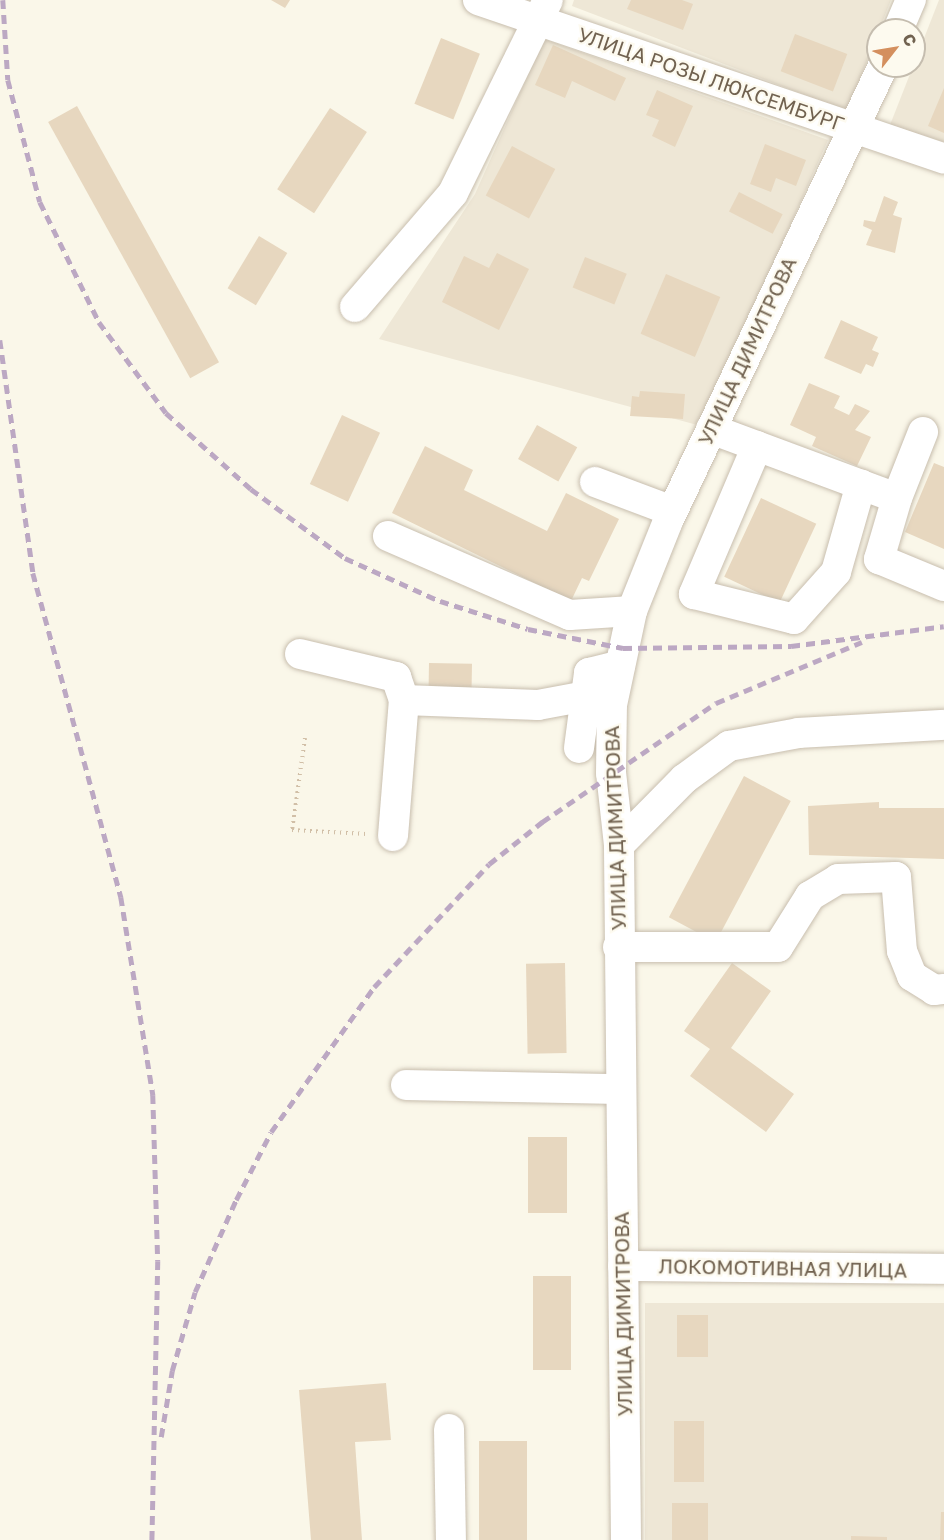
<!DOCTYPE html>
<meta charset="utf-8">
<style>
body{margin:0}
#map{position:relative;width:944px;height:1540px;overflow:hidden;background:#faf7e9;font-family:"Golos Text",sans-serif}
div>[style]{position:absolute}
.residential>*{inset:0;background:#eee7d6;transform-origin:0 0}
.building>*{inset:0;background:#e7d7bf;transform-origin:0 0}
.path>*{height:4px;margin-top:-2px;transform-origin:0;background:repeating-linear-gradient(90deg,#d1bfa7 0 1.5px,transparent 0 6px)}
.roads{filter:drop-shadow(0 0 2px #c8beae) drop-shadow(0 0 2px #c8beae)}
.minor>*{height:30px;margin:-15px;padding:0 15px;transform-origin:15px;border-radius:15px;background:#fff}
.rail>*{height:4.5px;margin-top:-2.25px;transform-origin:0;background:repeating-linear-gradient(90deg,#bca8c3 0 9px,transparent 0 15px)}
span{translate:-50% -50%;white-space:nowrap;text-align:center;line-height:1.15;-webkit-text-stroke:4.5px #fdfaef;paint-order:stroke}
.street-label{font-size:20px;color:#716250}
.north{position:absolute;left:866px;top:18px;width:60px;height:60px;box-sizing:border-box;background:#fdfaef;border:2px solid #c5bdaf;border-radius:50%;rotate:59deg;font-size:16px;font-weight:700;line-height:24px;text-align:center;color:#716250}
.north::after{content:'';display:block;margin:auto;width:21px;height:27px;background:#d48f5e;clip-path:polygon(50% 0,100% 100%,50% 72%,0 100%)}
</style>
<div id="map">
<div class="residential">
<i style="clip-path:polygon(574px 0,891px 0,847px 111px,572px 6px)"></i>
<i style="clip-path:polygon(939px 0,944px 0,944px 142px,890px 125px)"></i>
<i style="clip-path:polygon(544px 39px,828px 140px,701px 426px,379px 339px,475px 194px)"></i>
<i style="left:944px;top:1303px;width:237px;height:299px;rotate:90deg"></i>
</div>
<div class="building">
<i style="clip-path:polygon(271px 0,290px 0,285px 8px)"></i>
<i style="clip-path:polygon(631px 0,682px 0,693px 4px,683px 30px,627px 9px)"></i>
<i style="left:795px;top:34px;width:56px;height:40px;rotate:21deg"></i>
<i style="left:441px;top:38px;width:42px;height:71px;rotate:22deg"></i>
<i style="clip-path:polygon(553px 45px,626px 78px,615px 101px,572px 81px,565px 98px,535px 85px)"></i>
<i style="clip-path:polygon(944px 88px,944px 133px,928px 126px)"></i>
<i style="clip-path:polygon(657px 90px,693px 106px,675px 147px,652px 136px,659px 120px,646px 115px)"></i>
<i style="left:77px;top:106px;width:293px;height:33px;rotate:61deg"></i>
<i style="left:330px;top:108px;width:44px;height:97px;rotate:33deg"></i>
<i style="clip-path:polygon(765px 144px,806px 160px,796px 186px,776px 178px,771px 192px,750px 184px)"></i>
<i style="left:512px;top:146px;width:49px;height:56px;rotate:28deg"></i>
<i style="left:739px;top:192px;width:49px;height:22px;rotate:27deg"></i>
<i style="clip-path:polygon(884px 196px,898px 202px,893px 215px,902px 218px,895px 253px,866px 245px,872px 230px,863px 226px,864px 220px,875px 222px)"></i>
<i style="left:259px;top:236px;width:33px;height:61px;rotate:31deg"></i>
<i style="clip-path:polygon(497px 253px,529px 269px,499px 330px,442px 302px,464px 256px,489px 268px)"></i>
<i style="left:585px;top:257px;width:45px;height:33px;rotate:22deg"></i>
<i style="left:666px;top:274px;width:59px;height:65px;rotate:23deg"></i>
<i style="clip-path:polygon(841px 320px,878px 337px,872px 350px,879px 353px,873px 367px,866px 364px,861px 374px,824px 358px)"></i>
<i style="clip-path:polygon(809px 383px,840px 396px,834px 408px,849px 415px,855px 404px,870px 411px,855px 430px,871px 437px,857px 466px,812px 446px,816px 437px,790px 425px)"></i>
<i style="clip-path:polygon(640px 391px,685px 394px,683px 419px,630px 416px,632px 396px,639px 397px)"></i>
<i style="left:342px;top:415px;width:42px;height:76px;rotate:25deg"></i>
<i style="left:537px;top:425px;width:46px;height:39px;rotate:29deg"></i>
<i style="clip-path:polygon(425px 446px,473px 470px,464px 490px,547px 531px,566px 493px,619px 519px,589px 581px,582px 578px,571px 601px,392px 513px)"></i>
<i style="clip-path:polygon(934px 463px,944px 467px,944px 549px,905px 532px)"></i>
<i style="left:761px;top:498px;width:61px;height:87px;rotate:25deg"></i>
<i style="left:429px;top:663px;width:43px;height:24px;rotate:1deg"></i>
<i style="left:744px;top:776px;width:53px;height:160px;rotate:28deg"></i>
<i style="clip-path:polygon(879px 802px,879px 808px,944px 808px,944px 859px,809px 855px,808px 806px)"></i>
<i style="left:565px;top:963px;width:90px;height:39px;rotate:89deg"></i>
<i style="clip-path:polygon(732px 963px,771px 991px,731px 1048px,794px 1094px,766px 1132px,690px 1076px,710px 1049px,684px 1031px)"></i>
<i style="left:528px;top:1137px;width:39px;height:76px"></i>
<i style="left:533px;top:1276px;width:38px;height:94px"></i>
<i style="left:677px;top:1315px;width:31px;height:42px"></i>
<i style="clip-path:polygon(386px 1383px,391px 1440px,355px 1442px,362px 1540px,311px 1540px,299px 1390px)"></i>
<i style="left:674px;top:1421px;width:30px;height:61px"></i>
<i style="left:479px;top:1441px;width:48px;height:99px"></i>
<i style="left:672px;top:1503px;width:36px;height:37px"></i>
<i style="clip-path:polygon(941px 1512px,944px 1512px,944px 1540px,940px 1540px)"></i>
<i style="clip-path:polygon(851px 1536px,887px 1537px,887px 1540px,851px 1540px)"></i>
</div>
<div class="path">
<i style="left:305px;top:738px;width:93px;rotate:98deg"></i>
<i style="left:292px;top:830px;width:74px;rotate:3.1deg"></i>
</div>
<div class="roads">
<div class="minor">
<i style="left:478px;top:0;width:492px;rotate:18.8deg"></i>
<i style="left:898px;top:30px;width:33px;rotate:-67deg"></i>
<i style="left:355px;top:307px;width:150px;rotate:-49.3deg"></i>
<i style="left:453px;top:193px;width:215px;rotate:-63.8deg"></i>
<i style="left:711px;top:429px;width:198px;rotate:20.4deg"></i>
<i style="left:897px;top:498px;width:71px;rotate:-68.5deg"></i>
<i style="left:757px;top:446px;width:161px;rotate:113.1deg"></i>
<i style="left:694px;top:594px;width:103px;rotate:14deg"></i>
<i style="left:794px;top:619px;width:63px;rotate:-48.2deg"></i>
<i style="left:836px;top:572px;width:91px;rotate:-74.1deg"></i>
<i style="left:595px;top:482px;width:82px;rotate:20.6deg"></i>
<i style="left:897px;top:498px;width:64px;rotate:106.4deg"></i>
<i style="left:879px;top:559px;width:70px;rotate:22.6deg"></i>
<i style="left:388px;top:536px;width:198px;rotate:23.5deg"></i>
<i style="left:570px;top:615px;width:62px;rotate:-3.7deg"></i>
<i style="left:300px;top:654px;width:99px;rotate:13.5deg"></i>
<i style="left:396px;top:677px;width:24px;rotate:71deg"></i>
<i style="left:579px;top:748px;width:76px;rotate:-82.4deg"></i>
<i style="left:589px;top:673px;width:32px;rotate:-14deg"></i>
<i style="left:393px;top:836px;width:136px;rotate:-85.4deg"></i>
<i style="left:404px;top:700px;width:134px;rotate:2.1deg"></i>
<i style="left:538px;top:705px;width:49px;rotate:-10.6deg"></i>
<i style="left:619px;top:845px;width:93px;rotate:-45.4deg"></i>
<i style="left:684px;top:779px;width:56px;rotate:-36.3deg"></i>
<i style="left:729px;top:746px;width:71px;rotate:-10.5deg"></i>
<i style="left:799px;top:733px;width:145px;rotate:-3.2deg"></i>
<i style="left:618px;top:947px;width:160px"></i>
<i style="left:778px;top:947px;width:60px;rotate:-57.9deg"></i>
<i style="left:810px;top:896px;width:33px;rotate:-31deg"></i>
<i style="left:838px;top:879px;width:58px;rotate:-2deg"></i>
<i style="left:896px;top:877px;width:74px;rotate:85.4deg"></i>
<i style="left:902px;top:951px;width:27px;rotate:68deg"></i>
<i style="left:912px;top:976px;width:26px;rotate:32deg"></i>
<i style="left:934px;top:990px;width:10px;rotate:-6deg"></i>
<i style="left:406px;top:1085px;width:213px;rotate:1.1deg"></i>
<i style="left:623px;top:1266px;width:321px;rotate:0.5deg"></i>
<i style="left:449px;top:1429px;width:111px;rotate:89deg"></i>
<i style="left:626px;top:1540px;width:695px;rotate:-90.58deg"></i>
<i style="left:619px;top:845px;width:72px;rotate:-96.3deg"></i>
<i style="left:611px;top:773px;width:68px;rotate:-89.2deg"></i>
<i style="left:612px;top:705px;width:96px;rotate:-78deg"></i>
<i style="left:632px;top:611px;width:97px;rotate:-68.2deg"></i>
<i style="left:668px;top:521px;width:503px;rotate:-64.71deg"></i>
</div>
</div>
<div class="rail">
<i style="left:3px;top:0;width:80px;rotate:86.4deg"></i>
<i style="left:8px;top:80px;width:126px;rotate:75.3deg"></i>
<i style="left:40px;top:202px;width:134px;rotate:63.8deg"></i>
<i style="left:99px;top:322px;width:113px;rotate:53.6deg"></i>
<i style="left:166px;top:413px;width:114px;rotate:41.8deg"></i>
<i style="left:251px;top:489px;width:117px;rotate:36.3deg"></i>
<i style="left:345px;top:558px;width:104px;rotate:24.4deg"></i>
<i style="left:440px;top:601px;width:92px;rotate:17.7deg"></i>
<i style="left:528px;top:629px;width:97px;rotate:11.3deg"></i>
<i style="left:623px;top:648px;width:168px;rotate:-0.7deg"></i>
<i style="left:791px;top:646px;width:154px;rotate:-7.4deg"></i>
<i style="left:0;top:340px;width:235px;rotate:81.9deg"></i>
<i style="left:33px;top:573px;width:336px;rotate:74.8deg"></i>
<i style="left:121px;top:897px;width:201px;rotate:80.8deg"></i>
<i style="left:153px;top:1095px;width:166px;rotate:88.3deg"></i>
<i style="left:158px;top:1261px;width:279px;rotate:91.2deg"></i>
<i style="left:161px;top:1437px;width:67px;rotate:-80.5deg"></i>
<i style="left:172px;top:1371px;width:82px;rotate:-73.8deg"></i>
<i style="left:195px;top:1292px;width:101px;rotate:-66deg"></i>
<i style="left:236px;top:1200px;width:76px;rotate:-62.8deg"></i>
<i style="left:271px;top:1132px;width:178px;rotate:-54.6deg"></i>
<i style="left:374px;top:987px;width:168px;rotate:-46.9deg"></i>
<i style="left:489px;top:864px;width:68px;rotate:-38.4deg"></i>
<i style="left:542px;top:822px;width:211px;rotate:-34.4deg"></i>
<i style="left:716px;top:703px;width:158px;rotate:-22.7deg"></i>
</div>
<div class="street-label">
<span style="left:711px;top:79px;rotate:19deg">УЛИЦА РОЗЫ ЛЮКСЕМБУРГ</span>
<span style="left:747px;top:351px;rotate:-65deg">УЛИЦА ДИМИТРОВА</span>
<span style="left:615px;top:828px;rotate:-92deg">УЛИЦА ДИМИТРОВА</span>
<span style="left:783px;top:1268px;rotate:1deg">ЛОКОМОТИВНАЯ УЛИЦА</span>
<span style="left:623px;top:1314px;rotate:-91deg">УЛИЦА ДИМИТРОВА</span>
</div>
<div class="north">С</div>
</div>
